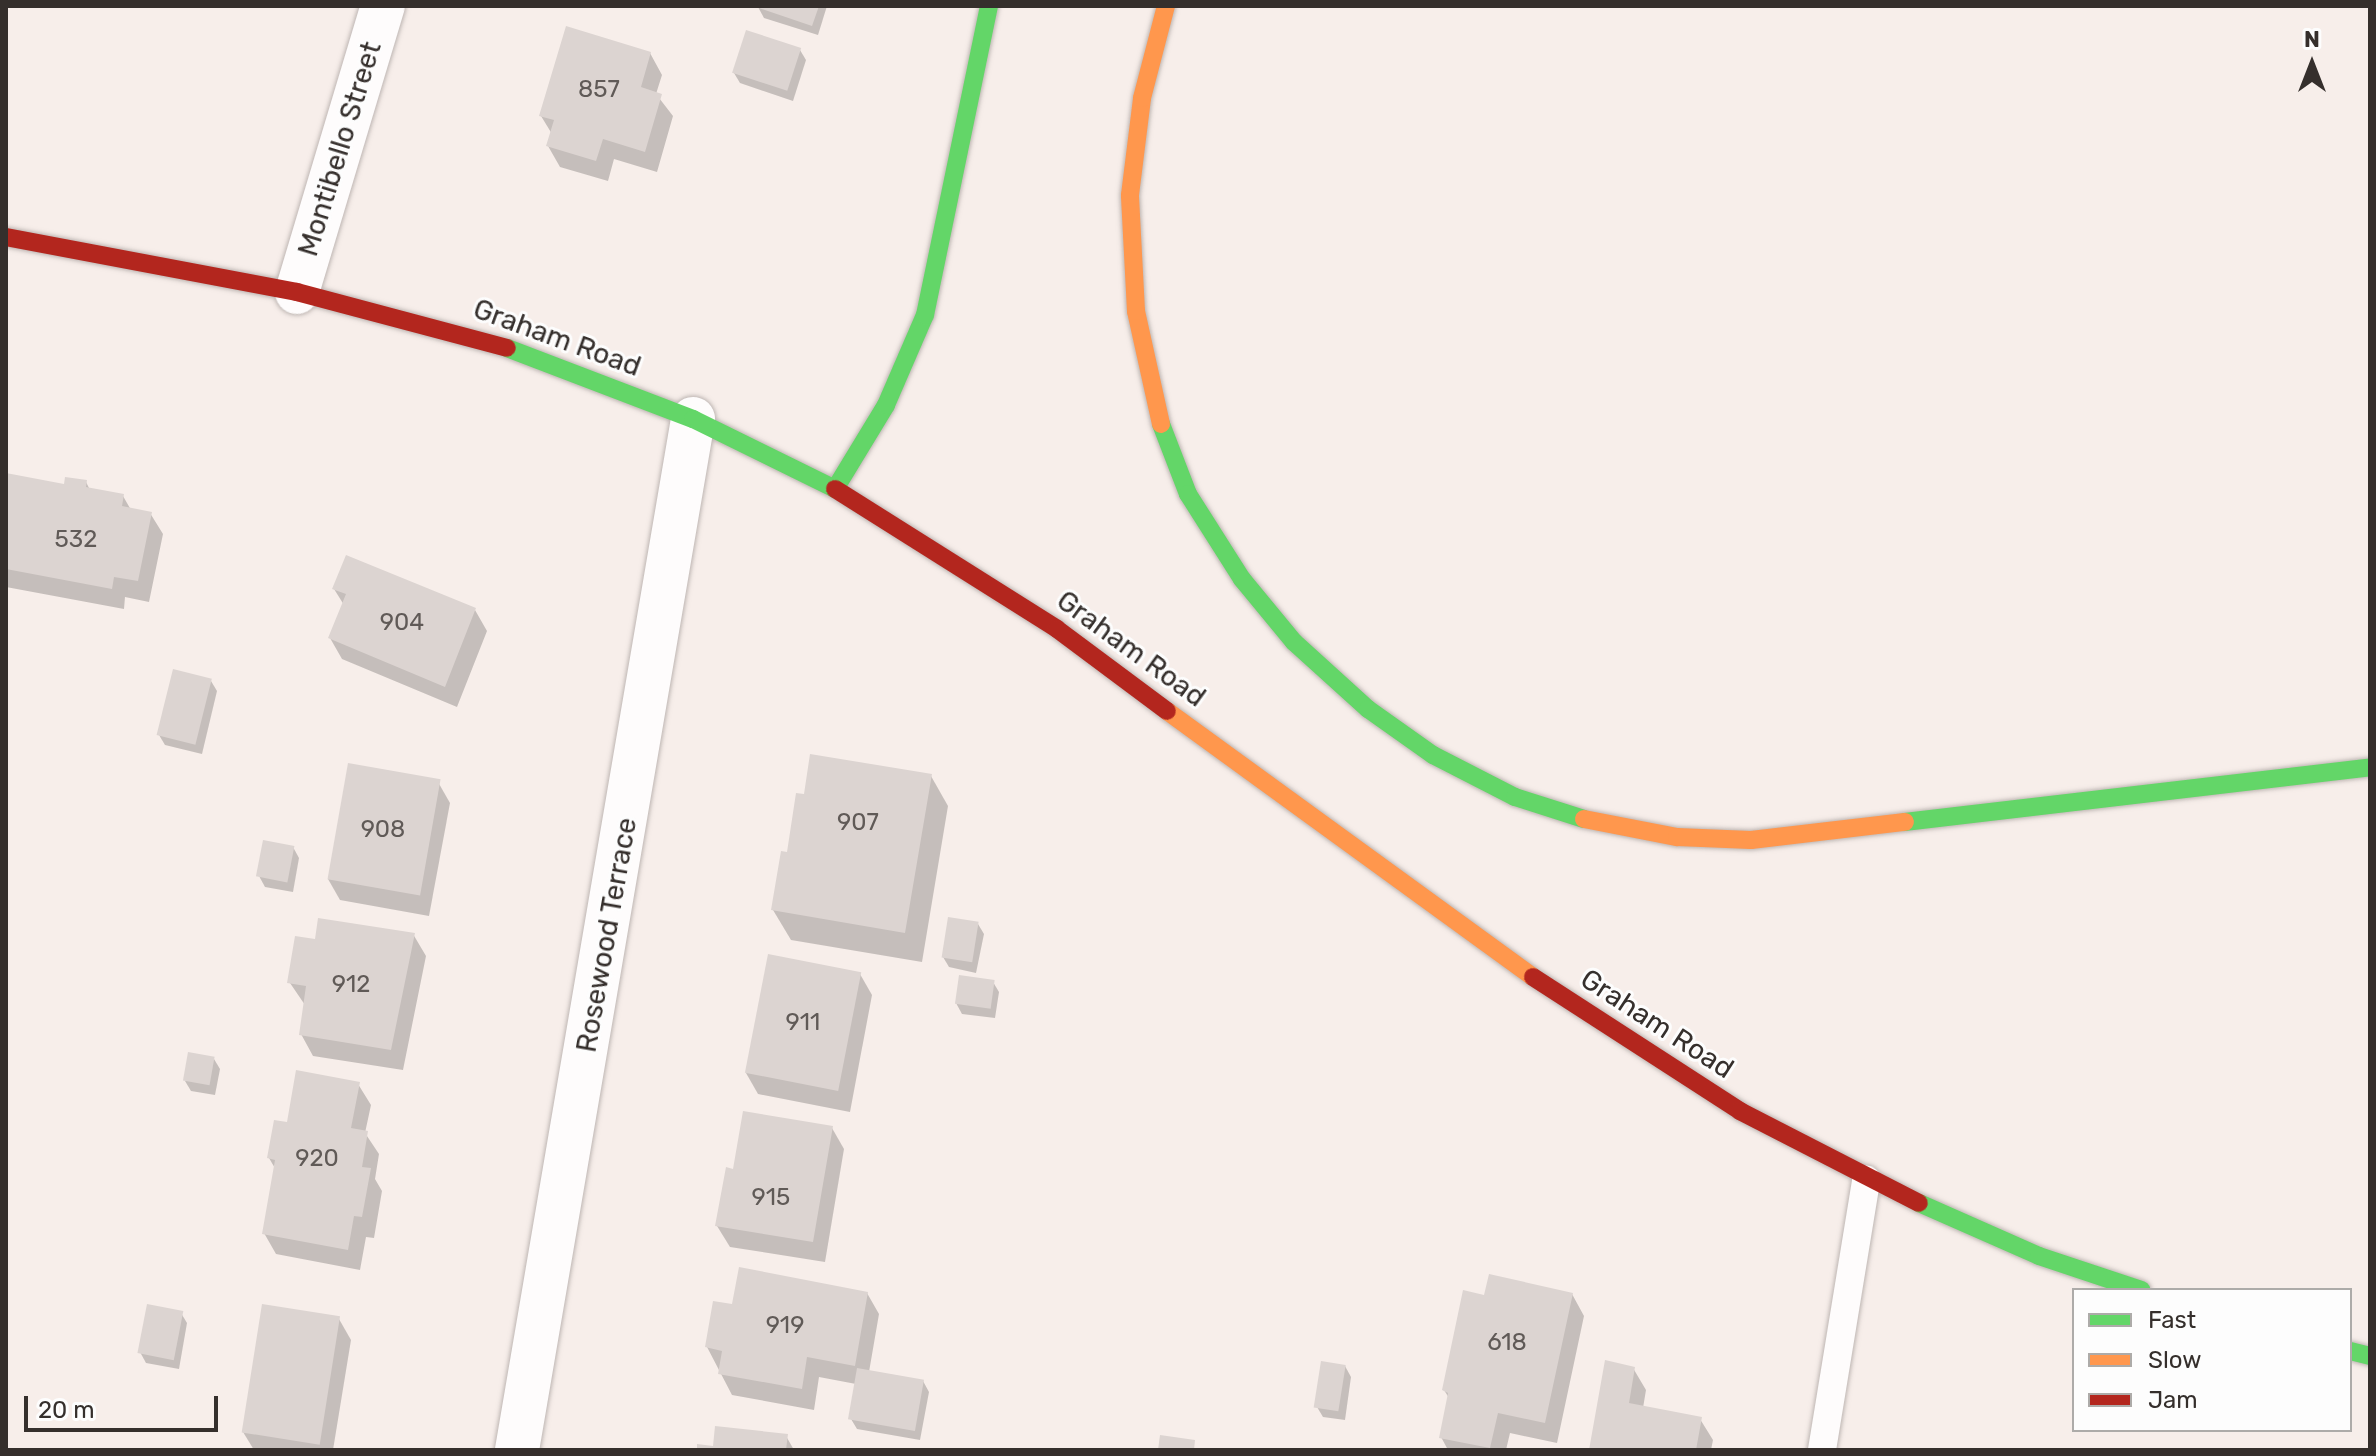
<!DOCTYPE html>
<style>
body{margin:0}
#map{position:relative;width:2376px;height:1456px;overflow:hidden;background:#f7eeea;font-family:Rubik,sans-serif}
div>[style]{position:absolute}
.shadow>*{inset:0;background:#0003}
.building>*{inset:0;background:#dcd4d1;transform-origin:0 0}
.roads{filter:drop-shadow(0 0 2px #beb6b3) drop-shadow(0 0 2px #beb6b3)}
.lane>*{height:28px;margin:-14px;padding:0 14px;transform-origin:14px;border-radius:14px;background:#fefcfc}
.street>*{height:44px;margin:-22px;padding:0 22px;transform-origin:22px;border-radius:22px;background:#fefcfc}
.fast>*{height:18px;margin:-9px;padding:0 9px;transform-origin:9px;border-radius:9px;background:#63d668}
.slow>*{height:18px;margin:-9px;padding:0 9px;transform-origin:9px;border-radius:9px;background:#ff974d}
.jam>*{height:18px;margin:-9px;padding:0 9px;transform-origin:9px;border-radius:9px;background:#b3261e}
span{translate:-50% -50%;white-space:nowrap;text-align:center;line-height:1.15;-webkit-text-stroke:6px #fdfdfd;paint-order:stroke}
.number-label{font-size:24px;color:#605a57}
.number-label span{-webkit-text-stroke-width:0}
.street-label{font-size:28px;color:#352f2c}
.frame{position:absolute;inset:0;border:8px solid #352f2c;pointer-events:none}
.legend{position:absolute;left:2072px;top:1288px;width:280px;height:144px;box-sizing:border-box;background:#fdfdfd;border:2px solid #adaba9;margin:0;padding:10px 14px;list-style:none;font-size:24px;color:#352f2c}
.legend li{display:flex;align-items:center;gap:16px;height:40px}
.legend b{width:40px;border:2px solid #adaba9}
.north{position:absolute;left:2272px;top:24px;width:80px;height:80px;-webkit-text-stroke:6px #fdfdfd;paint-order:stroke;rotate:0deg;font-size:22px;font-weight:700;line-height:32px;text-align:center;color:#352f2c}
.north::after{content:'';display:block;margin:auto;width:28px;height:36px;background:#352f2c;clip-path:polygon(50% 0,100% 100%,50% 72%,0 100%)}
.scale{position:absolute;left:24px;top:1396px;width:194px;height:36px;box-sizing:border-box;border:4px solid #352f2c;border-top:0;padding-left:10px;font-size:24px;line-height:28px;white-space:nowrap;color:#352f2c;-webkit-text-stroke:6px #fdfdfd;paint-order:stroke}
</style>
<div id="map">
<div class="shadow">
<i style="clip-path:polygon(827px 6px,818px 35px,764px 18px,758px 7px)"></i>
<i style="clip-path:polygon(800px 50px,806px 60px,793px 101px,740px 83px,734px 73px)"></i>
<i style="clip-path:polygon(650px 53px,662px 75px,656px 94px,673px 116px,657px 172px,614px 159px,608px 181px,560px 167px,548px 146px,552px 134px,541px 116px)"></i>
<i style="clip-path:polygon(6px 475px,66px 486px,86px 482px,90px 490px,123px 496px,131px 510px,150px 513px,163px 534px,149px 602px,125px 597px,124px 609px,6px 587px)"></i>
<i style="clip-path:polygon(334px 589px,475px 610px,487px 631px,457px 707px,342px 659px,330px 638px,344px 605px)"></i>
<i style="clip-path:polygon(211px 681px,217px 691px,202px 754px,165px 745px,159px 735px)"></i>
<i style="clip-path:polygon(931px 776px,948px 806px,922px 962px,791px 940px,773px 910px,788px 854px)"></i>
<i style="clip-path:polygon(438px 782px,450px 803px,429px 916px,340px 900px,328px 879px)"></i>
<i style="clip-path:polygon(293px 847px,299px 858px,293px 892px,265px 887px,259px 876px)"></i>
<i style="clip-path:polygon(978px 924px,984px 934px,976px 973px,949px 967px,943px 957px)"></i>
<i style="clip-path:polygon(413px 934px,426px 956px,403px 1070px,313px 1056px,301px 1034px,305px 1005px,290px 983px,317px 941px)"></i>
<i style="clip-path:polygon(860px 974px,872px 995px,850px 1112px,758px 1094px,746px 1073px)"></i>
<i style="clip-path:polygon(993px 982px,999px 992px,995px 1018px,962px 1014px,956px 1003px)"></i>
<i style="clip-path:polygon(214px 1059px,220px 1069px,215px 1095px,191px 1091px,185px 1081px)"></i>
<i style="clip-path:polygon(358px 1084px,371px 1105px,365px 1133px,379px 1154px,375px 1179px,382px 1191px,374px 1238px,366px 1237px,360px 1270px,276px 1254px,264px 1233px,276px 1170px,269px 1158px,288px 1124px)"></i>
<i style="clip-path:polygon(832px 1128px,844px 1149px,825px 1262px,730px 1247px,717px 1226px,735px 1172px)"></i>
<i style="clip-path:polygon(867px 1293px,879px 1314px,869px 1372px,923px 1381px,929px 1392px,920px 1440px,857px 1429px,851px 1419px,856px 1384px,819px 1377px,814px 1410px,732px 1395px,707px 1347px,733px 1307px)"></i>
<i style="clip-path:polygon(1572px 1294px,1584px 1316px,1557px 1443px,1510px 1433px,1506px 1450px,1448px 1450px,1441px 1437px,1449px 1398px,1444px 1390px,1486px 1297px)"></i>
<i style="clip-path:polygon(181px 1313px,187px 1323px,179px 1369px,146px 1363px,140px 1352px)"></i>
<i style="clip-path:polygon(339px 1319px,351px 1340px,333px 1450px,254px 1450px,243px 1432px)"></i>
<i style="clip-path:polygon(1345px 1366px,1351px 1377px,1345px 1420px,1323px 1417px,1317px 1407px)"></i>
<i style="clip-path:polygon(1633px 1368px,1646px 1390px,1643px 1408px,1700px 1419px,1713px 1440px,1711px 1450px,1591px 1450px)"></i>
<i style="clip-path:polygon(786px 1436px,794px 1450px,699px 1450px,715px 1448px)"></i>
</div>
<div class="building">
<i style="clip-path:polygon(753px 6px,819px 6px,812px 26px)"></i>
<i style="clip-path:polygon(566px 26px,651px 52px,641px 87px,662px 94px,645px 152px,603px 139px,596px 161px,546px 146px,554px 120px,539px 116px)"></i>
<i style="left:746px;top:30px;width:58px;height:45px;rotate:18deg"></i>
<i style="clip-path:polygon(6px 473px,64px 484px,65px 477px,87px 480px,86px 487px,124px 494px,122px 506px,152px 512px,138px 581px,114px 577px,112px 589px,6px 569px)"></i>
<i style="clip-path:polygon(346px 555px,476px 608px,445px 687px,328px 638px,346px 594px,332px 589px)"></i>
<i style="left:173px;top:669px;width:40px;height:68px;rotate:14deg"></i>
<i style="clip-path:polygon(810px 754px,932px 774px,905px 933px,771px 910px,781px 851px,787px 852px,796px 793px,804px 794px)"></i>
<i style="left:348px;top:763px;width:94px;height:118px;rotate:10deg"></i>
<i style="left:263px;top:840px;width:32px;height:37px;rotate:11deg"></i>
<i style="left:948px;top:917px;width:31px;height:41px;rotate:9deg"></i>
<i style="clip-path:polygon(318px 918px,415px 933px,391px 1050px,299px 1035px,306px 986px,287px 983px,295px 936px,315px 939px)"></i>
<i style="left:768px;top:954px;width:95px;height:121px;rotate:11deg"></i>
<i style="left:959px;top:975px;width:36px;height:29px;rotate:8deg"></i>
<i style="left:188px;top:1052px;width:27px;height:29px;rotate:10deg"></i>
<i style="clip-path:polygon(296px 1070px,360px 1082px,351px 1128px,368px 1131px,362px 1167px,371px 1168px,362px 1217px,354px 1216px,348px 1250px,262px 1234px,275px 1160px,267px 1158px,274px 1120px,287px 1122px)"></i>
<i style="clip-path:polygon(743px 1111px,833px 1126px,813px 1242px,715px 1226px,726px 1167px,733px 1169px)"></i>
<i style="clip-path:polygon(739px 1267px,868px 1292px,855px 1366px,807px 1357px,802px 1389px,718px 1374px,722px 1351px,705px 1347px,713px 1301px,732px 1304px)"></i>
<i style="clip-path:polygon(1489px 1274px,1573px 1293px,1545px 1423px,1498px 1413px,1490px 1448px,1439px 1438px,1448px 1393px,1442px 1390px,1463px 1290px,1484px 1295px)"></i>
<i style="left:147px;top:1304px;width:37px;height:50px;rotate:11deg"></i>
<i style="left:262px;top:1304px;width:79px;height:130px;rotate:9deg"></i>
<i style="clip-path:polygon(1605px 1360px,1635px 1367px,1629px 1403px,1702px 1417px,1696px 1450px,1589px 1450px)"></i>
<i style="left:1321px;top:1361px;width:25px;height:47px;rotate:9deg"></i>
<i style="left:857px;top:1368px;width:68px;height:52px;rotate:10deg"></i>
<i style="clip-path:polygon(715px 1426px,788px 1434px,786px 1450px,697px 1450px,697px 1444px,713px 1446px)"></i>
<i style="clip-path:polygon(1160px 1435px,1195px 1440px,1194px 1450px,1158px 1450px)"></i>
</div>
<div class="roads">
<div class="lane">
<i style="left:1822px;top:1450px;width:274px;rotate:-80.7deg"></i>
</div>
<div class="street">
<i style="left:297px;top:292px;width:299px;rotate:-73.3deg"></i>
<i style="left:517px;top:1450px;width:1046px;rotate:-80.31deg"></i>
</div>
<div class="fast">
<i style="left:507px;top:348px;width:199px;rotate:20.9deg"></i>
<i style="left:693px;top:419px;width:158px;rotate:26.2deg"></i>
<i style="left:1161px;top:424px;width:75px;rotate:68.9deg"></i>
<i style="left:1188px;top:494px;width:101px;rotate:57.6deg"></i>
<i style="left:1242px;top:579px;width:82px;rotate:50.5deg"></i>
<i style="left:1294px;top:642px;width:100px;rotate:42.2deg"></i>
<i style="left:1368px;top:709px;width:80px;rotate:35.3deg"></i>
<i style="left:1433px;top:755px;width:92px;rotate:27.1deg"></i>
<i style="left:1515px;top:797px;width:72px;rotate:17.7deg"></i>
<i style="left:835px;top:489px;width:98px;rotate:-58.7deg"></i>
<i style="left:886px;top:405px;width:98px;rotate:-66.6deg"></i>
<i style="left:925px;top:315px;width:316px;rotate:-78.3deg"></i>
<i style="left:1905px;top:822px;width:468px;rotate:-6.7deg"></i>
<i style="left:1919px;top:1203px;width:131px;rotate:23.8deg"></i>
<i style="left:2039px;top:1256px;width:108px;rotate:18.4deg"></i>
<i style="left:2350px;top:1351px;width:21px;rotate:14deg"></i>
</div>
<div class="slow">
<i style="left:1161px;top:424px;width:116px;rotate:-102.5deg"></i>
<i style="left:1136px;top:311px;width:116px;rotate:-93deg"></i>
<i style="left:1130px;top:195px;width:98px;rotate:-82.9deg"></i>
<i style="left:1142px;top:98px;width:95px;rotate:-75.4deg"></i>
<i style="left:1167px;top:711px;width:452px;rotate:36deg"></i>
<i style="left:1584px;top:819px;width:95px;rotate:11deg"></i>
<i style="left:1677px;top:837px;width:74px;rotate:2.3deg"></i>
<i style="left:1751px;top:840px;width:155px;rotate:-6.7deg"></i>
</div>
<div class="jam">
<i style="left:6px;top:237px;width:296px;rotate:10.7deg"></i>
<i style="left:297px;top:292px;width:217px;rotate:14.9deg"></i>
<i style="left:835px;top:489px;width:262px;rotate:32.2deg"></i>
<i style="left:1057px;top:629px;width:137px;rotate:36.7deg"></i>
<i style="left:1533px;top:977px;width:247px;rotate:32.9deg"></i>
<i style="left:1740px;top:1111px;width:201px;rotate:27.2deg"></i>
</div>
</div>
<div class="number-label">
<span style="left:599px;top:90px">857</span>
<span style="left:76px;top:540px">532</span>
<span style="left:402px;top:623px">904</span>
<span style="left:858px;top:823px">907</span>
<span style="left:383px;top:830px">908</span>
<span style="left:351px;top:985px">912</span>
<span style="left:803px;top:1023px">911</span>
<span style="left:317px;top:1159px">920</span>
<span style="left:771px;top:1198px">915</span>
<span style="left:785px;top:1326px">919</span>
<span style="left:1507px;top:1343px">618</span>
</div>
<div class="street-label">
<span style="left:340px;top:149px;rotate:-73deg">Montibello Street</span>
<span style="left:557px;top:338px;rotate:20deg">Graham Road</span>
<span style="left:1131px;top:649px;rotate:36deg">Graham Road</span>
<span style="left:607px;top:935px;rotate:-80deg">Rosewood Terrace</span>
<span style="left:1657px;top:1024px;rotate:33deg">Graham Road</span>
</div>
<div class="frame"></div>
<ul class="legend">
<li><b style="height:10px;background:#63d668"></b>Fast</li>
<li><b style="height:10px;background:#ff974d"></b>Slow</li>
<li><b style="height:10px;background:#b3261e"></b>Jam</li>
</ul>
<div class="north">N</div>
<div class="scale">20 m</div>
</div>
